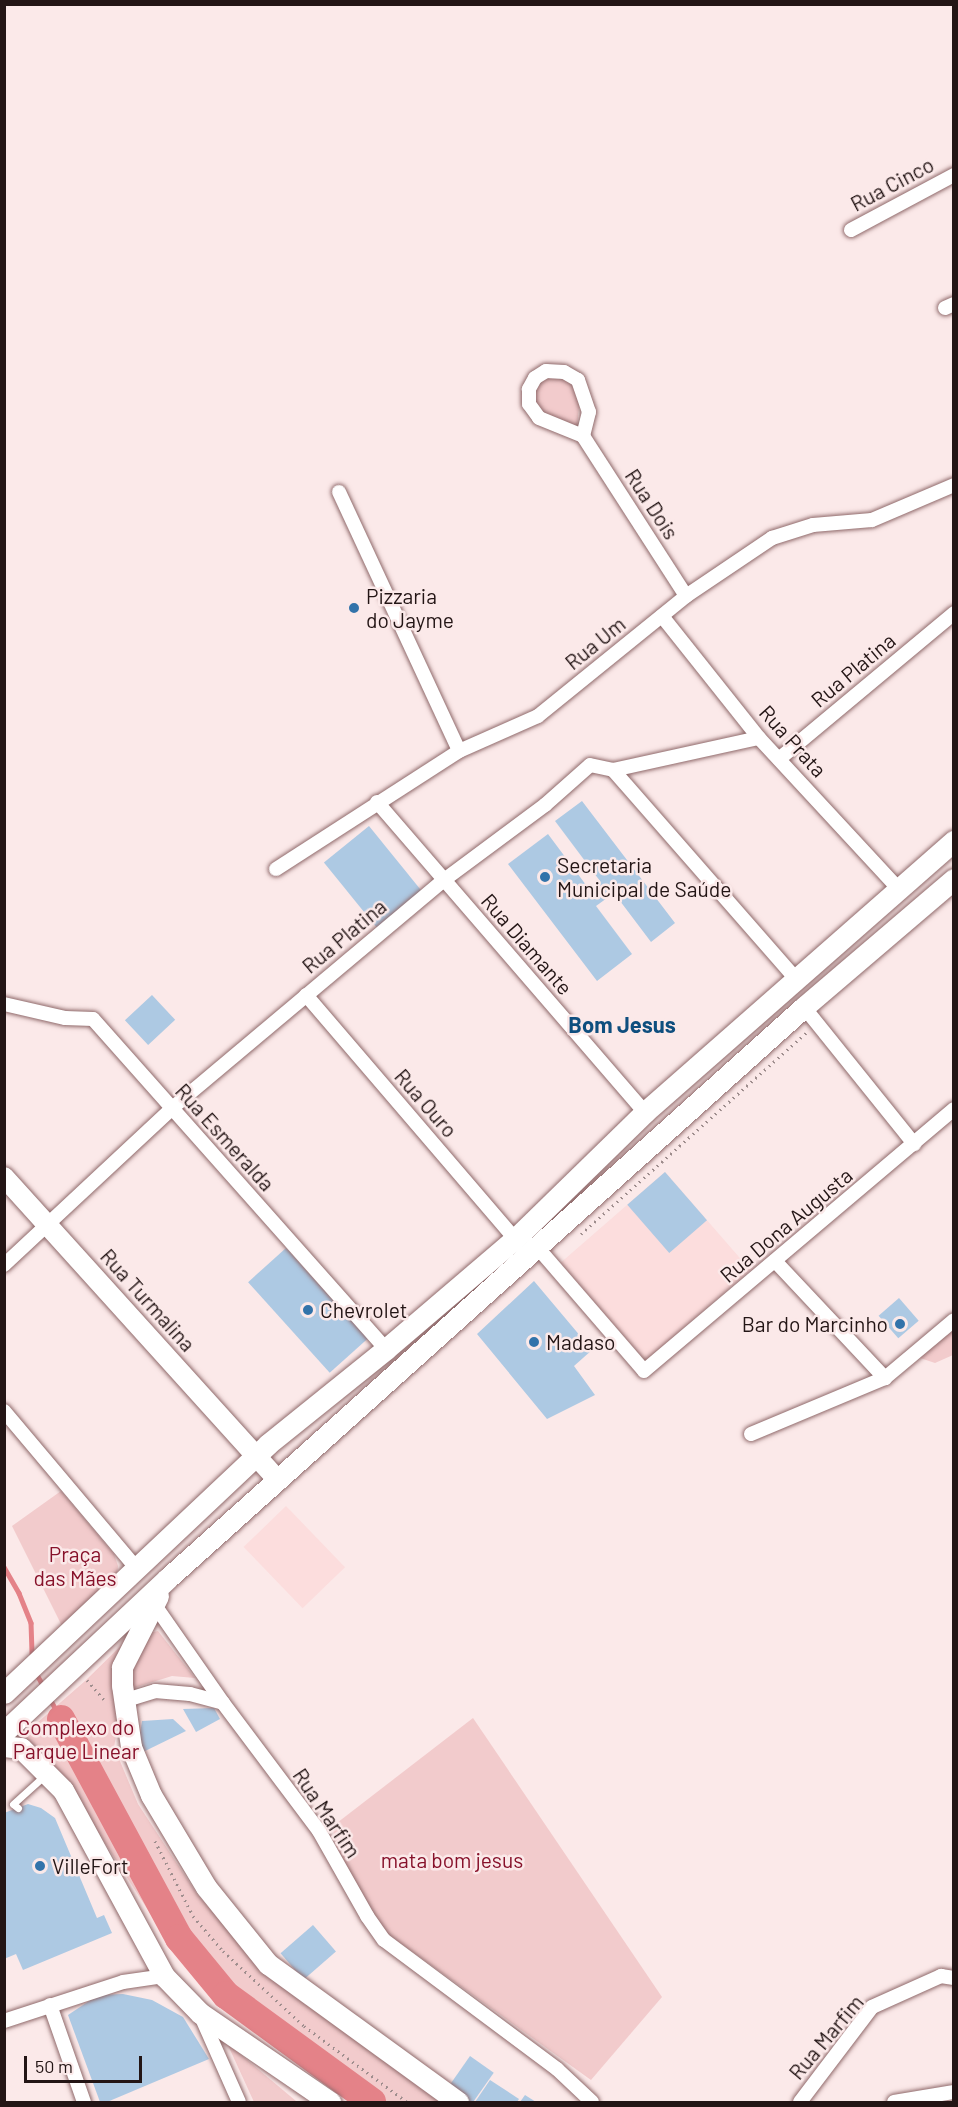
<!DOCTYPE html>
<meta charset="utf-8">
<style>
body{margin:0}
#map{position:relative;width:958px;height:2107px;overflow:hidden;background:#fbe9e9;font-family:Barlow,sans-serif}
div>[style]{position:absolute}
.built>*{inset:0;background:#fcdddd;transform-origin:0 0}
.green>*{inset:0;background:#f2cbcc}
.stream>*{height:4.5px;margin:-2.25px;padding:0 2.25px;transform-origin:2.25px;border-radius:2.25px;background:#e48288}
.river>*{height:28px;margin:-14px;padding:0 14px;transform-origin:14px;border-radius:14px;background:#e48288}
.building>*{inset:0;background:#adc9e3;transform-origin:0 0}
.path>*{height:3px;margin-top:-1.5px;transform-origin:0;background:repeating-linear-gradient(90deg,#9e8d8d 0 1.5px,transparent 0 6px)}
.roads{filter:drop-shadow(0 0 2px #8f696a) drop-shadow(0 0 2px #8f696a)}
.lane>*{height:7px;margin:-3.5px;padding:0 3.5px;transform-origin:3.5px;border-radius:3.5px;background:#fff}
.street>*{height:14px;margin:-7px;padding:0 7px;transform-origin:7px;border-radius:7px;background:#fff}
.secondary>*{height:20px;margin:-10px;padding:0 10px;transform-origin:10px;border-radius:10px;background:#fff}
.primary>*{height:21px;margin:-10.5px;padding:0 10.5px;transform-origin:10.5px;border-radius:10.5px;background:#fff}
.dots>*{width:16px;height:16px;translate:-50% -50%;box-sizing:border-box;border:3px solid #fbe9e9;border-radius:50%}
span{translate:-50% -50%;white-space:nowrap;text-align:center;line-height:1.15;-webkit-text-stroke:5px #fbe9e9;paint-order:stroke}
.street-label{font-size:21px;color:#231515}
.poi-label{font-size:21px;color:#231515}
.left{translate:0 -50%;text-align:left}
.right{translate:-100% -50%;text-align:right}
.park-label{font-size:21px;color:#87112a}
.neighbourhood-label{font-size:22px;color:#0e4e7e;font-weight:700}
.frame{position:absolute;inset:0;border:6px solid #231515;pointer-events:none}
.scale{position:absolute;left:24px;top:2056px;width:118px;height:27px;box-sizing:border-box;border:3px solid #231515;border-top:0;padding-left:8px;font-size:18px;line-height:21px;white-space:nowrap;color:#231515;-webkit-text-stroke:4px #fbe9e9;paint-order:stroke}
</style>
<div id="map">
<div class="built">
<i style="left:665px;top:1172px;width:130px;height:147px;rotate:49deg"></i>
<i style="left:286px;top:1506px;width:85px;height:59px;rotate:46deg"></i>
</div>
<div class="green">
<i style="clip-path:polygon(547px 376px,558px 376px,573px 381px,580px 395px,577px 428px,542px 414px,534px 401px,533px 390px)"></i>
<i style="clip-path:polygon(953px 1327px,953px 1355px,935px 1363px,917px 1357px)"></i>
<i style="clip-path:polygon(61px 1491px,114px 1554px,118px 1566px,117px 1575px,63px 1628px,12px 1526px)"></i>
<i style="clip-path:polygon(136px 1631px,114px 1747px,138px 1804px,197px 1894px,259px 1966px,447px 2102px,352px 2102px,217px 1997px,169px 1943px,78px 1801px,13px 1744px,85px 1681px)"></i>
<i style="clip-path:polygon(158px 1631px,195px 1678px,172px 1676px,127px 1690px,128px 1672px,145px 1634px)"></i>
<i style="clip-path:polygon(473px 1718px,662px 1997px,591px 2080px,378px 1927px,335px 1850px,333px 1826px)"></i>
<i style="clip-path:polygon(227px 2043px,296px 2101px,254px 2102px)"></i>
</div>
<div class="stream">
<i style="left:4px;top:1567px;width:30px;rotate:60deg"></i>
<i style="left:19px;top:1593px;width:32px;rotate:68deg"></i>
<i style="left:31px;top:1623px;width:34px;rotate:88deg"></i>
<i style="left:35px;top:1671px;width:18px;rotate:61deg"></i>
<i style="left:49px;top:1697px;width:25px;rotate:61deg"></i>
</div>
<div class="river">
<i style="left:61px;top:1719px;width:249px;rotate:61.7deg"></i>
<i style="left:179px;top:1938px;width:74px;rotate:50.5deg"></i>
<i style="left:226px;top:1995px;width:181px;rotate:36.2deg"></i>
</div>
<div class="building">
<i style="clip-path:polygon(582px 801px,675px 923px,651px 942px,614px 893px,596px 906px,632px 954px,597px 981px,508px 864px,548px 834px,589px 889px,600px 881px,555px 821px)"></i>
<i style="left:369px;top:826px;width:86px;height:58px;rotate:51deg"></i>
<i style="left:152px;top:995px;width:34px;height:37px;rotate:47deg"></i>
<i style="left:665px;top:1172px;width:64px;height:50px;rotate:49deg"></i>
<i style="left:286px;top:1248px;width:122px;height:51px;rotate:48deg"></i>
<i style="clip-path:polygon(534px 1281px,592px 1350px,574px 1366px,595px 1395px,547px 1419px,477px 1334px)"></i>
<i style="left:899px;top:1298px;width:30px;height:27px;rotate:49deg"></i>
<i style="clip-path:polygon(214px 1708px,220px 1719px,196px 1732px,183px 1709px)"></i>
<i style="clip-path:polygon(173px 1719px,186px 1731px,143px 1752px,140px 1734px,142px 1721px)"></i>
<i style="clip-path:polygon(28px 1804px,41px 1808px,55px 1818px,97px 1918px,104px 1915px,112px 1933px,23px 1970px,16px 1954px,4px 1959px,4px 1813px)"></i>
<i style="left:313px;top:1925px;width:35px;height:43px;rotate:49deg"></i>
<i style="clip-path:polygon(123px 1994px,152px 2000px,183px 2017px,209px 2059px,107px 2102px,100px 2102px,68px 2015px,98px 1995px)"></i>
<i style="left:470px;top:2056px;width:29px;height:39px;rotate:35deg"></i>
<i style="clip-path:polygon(490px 2080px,519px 2099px,517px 2102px,475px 2102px)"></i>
<i style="clip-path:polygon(525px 2095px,536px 2102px,520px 2102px)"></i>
</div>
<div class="path">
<i style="left:581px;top:1234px;width:303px;rotate:-41.8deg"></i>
<i style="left:87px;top:1680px;width:29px;rotate:49deg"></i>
<i style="left:155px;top:1841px;width:84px;rotate:63.1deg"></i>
<i style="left:193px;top:1916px;width:46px;rotate:49.4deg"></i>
<i style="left:223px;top:1951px;width:110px;rotate:42.8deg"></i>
<i style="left:304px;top:2026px;width:128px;rotate:36.4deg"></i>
</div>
<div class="roads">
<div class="lane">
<i style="left:18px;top:1808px;width:6px;rotate:-141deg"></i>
<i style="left:13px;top:1804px;width:43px;rotate:-42.2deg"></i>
</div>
<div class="street">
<i style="left:851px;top:230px;width:117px;rotate:-28.1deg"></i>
<i style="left:945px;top:308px;width:10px;rotate:-24deg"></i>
<i style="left:583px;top:436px;width:25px;rotate:-76deg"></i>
<i style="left:589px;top:412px;width:34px;rotate:-109deg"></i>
<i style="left:578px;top:380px;width:16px;rotate:-150deg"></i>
<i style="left:564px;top:372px;width:18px;rotate:-177deg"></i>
<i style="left:546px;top:371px;width:13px;rotate:148deg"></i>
<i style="left:535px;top:378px;width:13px;rotate:119deg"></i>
<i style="left:529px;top:389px;width:15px;rotate:90deg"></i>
<i style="left:529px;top:404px;width:17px;rotate:54deg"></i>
<i style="left:539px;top:418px;width:48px;rotate:22.2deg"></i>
<i style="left:583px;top:436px;width:190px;rotate:57.2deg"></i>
<i style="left:339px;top:492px;width:285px;rotate:65.1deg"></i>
<i style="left:662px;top:616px;width:156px;rotate:51.5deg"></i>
<i style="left:759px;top:738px;width:206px;rotate:47.2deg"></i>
<i style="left:779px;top:759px;width:228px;rotate:-39.8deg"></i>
<i style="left:613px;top:770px;width:278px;rotate:48.8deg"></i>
<i style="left:377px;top:802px;width:410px;rotate:49.2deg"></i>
<i style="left:276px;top:869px;width:218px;rotate:-32.8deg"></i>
<i style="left:459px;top:751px;width:86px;rotate:-23.9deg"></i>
<i style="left:538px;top:716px;width:191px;rotate:-39deg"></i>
<i style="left:686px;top:596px;width:104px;rotate:-34deg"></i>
<i style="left:772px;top:538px;width:43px;rotate:-17.6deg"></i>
<i style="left:813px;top:525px;width:59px;rotate:-4.8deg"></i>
<i style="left:872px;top:520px;width:89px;rotate:-23.1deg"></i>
<i style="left:306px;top:995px;width:321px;rotate:49.4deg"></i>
<i style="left:4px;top:1004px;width:63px;rotate:12.9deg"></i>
<i style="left:65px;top:1018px;width:28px;rotate:2deg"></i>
<i style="left:93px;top:1019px;width:441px;rotate:48.4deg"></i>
<i style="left:804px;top:1007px;width:176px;rotate:51.2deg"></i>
<i style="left:538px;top:1248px;width:162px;rotate:49.2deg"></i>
<i style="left:644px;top:1371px;width:406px;rotate:-40.2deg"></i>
<i style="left:775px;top:1261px;width:161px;rotate:46.8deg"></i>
<i style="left:4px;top:1265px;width:229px;rotate:-43deg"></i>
<i style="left:171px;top:1109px;width:356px;rotate:-40deg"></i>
<i style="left:444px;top:880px;width:126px;rotate:-36.6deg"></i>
<i style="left:545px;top:805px;width:60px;rotate:-41.6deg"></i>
<i style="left:590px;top:765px;width:24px;rotate:12deg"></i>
<i style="left:613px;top:770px;width:149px;rotate:-12.4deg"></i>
<i style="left:4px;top:1411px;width:205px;rotate:49.9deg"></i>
<i style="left:751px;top:1434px;width:145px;rotate:-22.7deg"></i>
<i style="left:885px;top:1378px;width:90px;rotate:-40deg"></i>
<i style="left:149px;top:1606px;width:5px;rotate:-22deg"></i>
<i style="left:154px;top:1604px;width:121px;rotate:55.1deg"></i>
<i style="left:223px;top:1703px;width:160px;rotate:53.1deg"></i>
<i style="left:319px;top:1831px;width:98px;rotate:60.5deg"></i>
<i style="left:367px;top:1916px;width:29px;rotate:55deg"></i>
<i style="left:384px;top:1940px;width:216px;rotate:36.7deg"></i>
<i style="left:557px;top:2069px;width:48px;rotate:43.3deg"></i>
<i style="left:123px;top:1701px;width:34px;rotate:-17deg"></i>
<i style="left:155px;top:1691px;width:35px;rotate:5deg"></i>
<i style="left:190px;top:1694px;width:34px;rotate:15deg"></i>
<i style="left:50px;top:2005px;width:103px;rotate:70.7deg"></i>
<i style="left:200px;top:2014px;width:96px;rotate:66.1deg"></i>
<i style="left:4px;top:2021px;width:125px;rotate:-18.1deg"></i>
<i style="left:123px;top:1982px;width:41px;rotate:-8.3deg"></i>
<i style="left:800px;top:2102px;width:119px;rotate:-52.8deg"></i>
<i style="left:872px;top:2007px;width:76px;rotate:-24.2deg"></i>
<i style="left:941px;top:1976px;width:13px;rotate:9deg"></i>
<i style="left:894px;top:2102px;width:61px;rotate:-9.5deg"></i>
</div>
<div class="secondary">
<i style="left:4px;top:1177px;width:409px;rotate:47.9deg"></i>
</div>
<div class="primary">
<i style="left:158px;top:1596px;width:80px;rotate:116.9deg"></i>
<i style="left:122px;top:1667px;width:18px;rotate:90deg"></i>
<i style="left:122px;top:1685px;width:63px;rotate:81.7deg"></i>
<i style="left:131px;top:1747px;width:52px;rotate:67.4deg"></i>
<i style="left:151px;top:1795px;width:107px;rotate:59.1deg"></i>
<i style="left:206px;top:1887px;width:99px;rotate:51.2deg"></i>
<i style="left:268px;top:1964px;width:235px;rotate:36deg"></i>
<i style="left:4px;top:1693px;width:363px;rotate:-43.3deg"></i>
<i style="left:268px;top:1444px;width:151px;rotate:-38.8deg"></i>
<i style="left:386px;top:1349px;width:170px;rotate:-40.5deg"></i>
<i style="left:515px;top:1239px;width:182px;rotate:-44.3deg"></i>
<i style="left:645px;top:1112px;width:411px;rotate:-41.3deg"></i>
<i style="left:4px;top:1732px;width:225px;rotate:-43.2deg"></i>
<i style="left:168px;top:1578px;width:855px;rotate:-41.92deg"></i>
<i style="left:804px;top:1007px;width:197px;rotate:-40.5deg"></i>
<i style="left:4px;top:1746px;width:17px;rotate:7deg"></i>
<i style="left:21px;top:1748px;width:59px;rotate:45deg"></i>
<i style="left:63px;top:1790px;width:212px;rotate:61.5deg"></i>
<i style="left:164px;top:1976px;width:52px;rotate:45.8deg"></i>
<i style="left:200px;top:2013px;width:158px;rotate:34.4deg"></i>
</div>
</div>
<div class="dots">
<i style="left:354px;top:608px;background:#3273aa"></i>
<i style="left:545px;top:877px;background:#3273aa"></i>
<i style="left:308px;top:1310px;background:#3273aa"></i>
<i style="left:900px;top:1324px;background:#3273aa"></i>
<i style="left:534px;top:1342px;background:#3273aa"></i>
<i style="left:40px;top:1866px;background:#3273aa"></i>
</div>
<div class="street-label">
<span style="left:892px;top:184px;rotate:-28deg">Rua Cinco</span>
<span style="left:652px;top:504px;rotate:57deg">Rua Dois</span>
<span style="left:595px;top:643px;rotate:-39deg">Rua Um</span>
<span style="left:853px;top:670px;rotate:-40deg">Rua Platina</span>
<span style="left:793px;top:741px;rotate:48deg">Rua Prata</span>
<span style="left:344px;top:936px;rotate:-40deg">Rua Platina</span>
<span style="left:527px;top:944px;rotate:49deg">Rua Diamante</span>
<span style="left:426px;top:1103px;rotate:49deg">Rua Ouro</span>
<span style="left:225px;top:1137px;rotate:48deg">Rua Esmeralda</span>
<span style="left:786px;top:1225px;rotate:-40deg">Rua Dona Augusta</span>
<span style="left:148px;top:1300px;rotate:48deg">Rua Turmalina</span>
<span style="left:327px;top:1813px;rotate:56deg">Rua Marfim</span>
<span style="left:826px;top:2037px;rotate:-50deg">Rua Marfim</span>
</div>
<div class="poi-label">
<span class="left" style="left:366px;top:608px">Pizzaria<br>do Jayme</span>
<span class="left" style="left:557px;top:877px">Secretaria<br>Municipal de Saúde</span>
<span class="left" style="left:320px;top:1310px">Chevrolet</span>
<span class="right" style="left:888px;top:1324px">Bar do Marcinho</span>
<span class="left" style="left:546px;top:1342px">Madaso</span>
<span class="left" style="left:52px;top:1866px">VilleFort</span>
</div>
<div class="park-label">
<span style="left:75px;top:1566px">Praça<br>das Mães</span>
<span style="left:76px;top:1739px">Complexo do<br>Parque Linear</span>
<span style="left:452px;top:1860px">mata bom jesus</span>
</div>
<div class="neighbourhood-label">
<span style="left:622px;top:1025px">Bom Jesus</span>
</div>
<div class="frame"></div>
<div class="scale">50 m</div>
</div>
